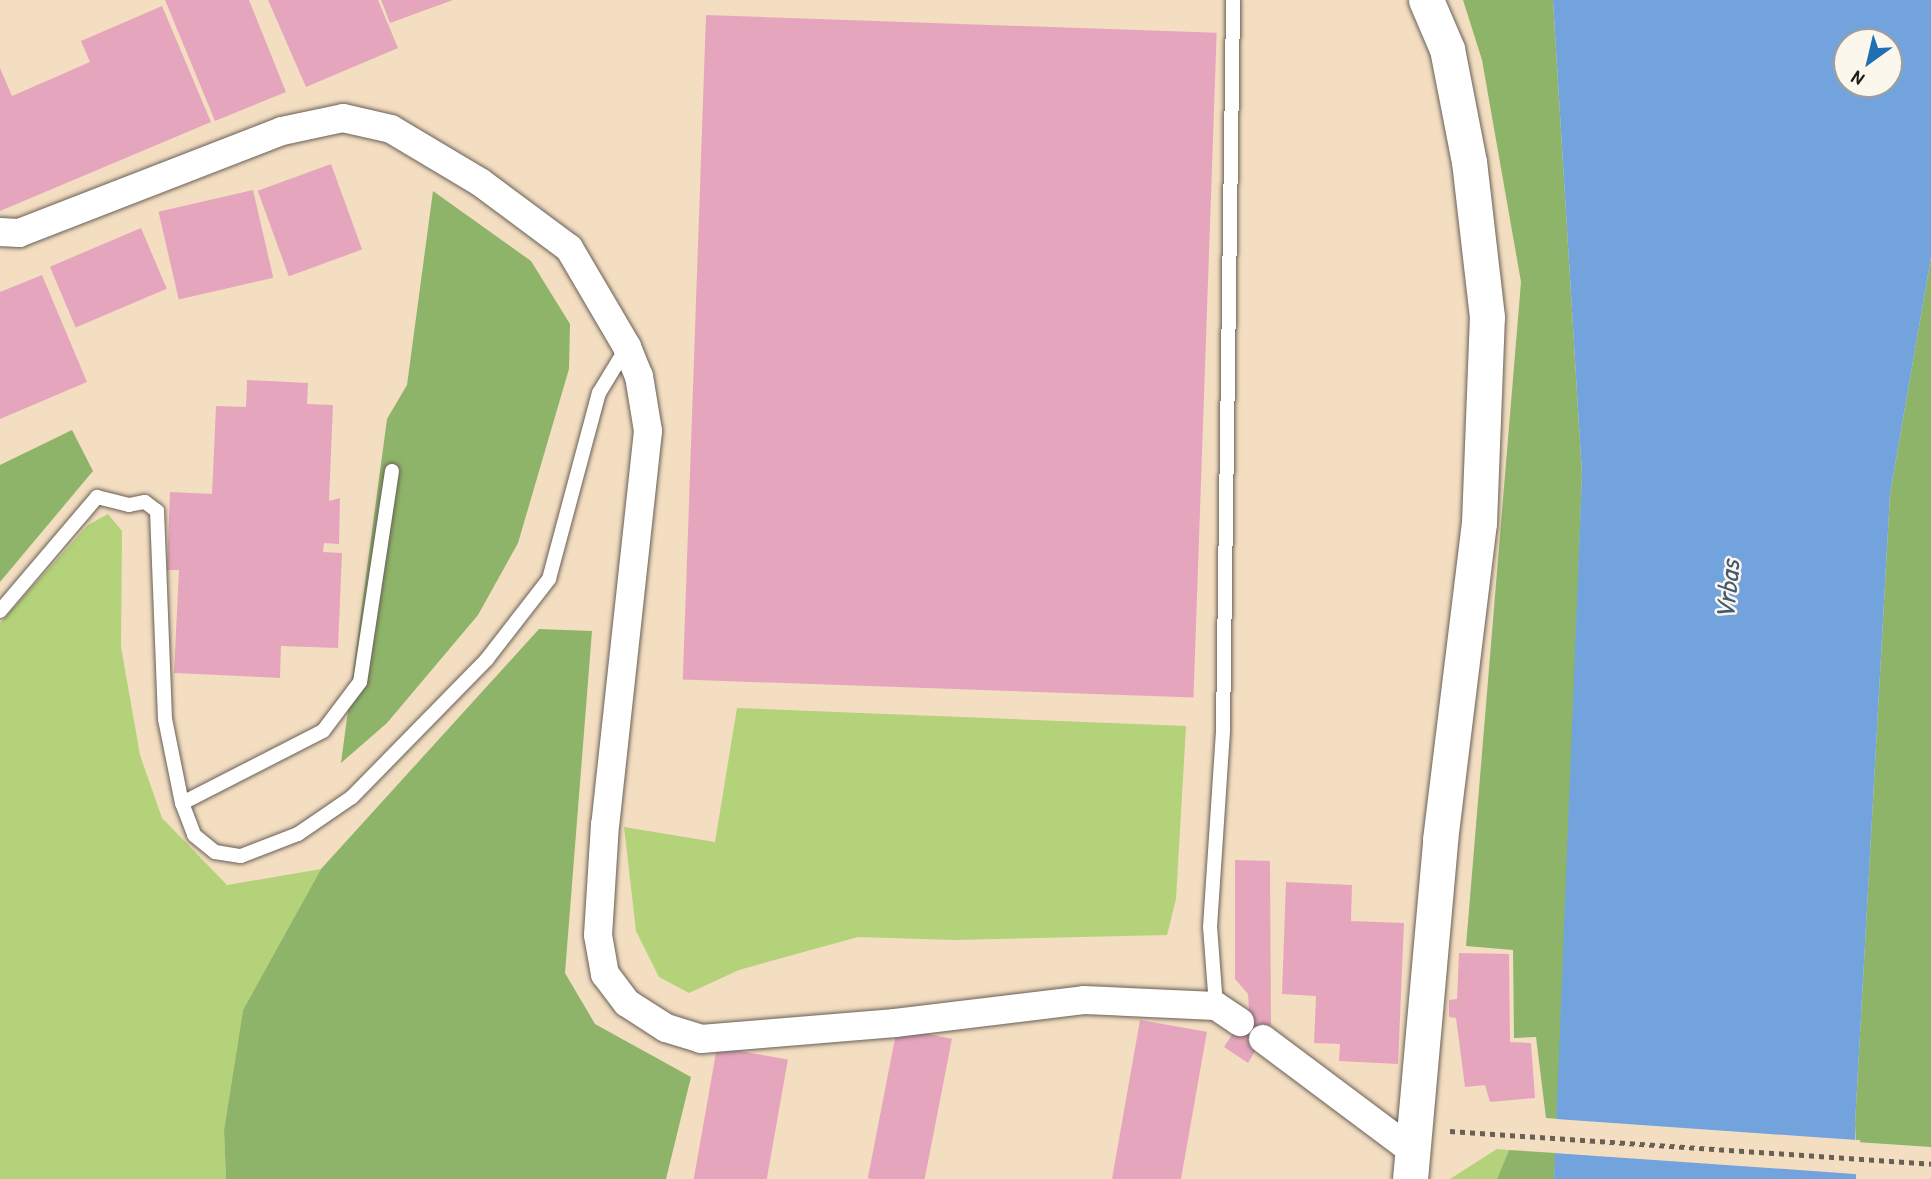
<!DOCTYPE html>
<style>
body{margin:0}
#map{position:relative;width:1931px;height:1179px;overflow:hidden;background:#f4dec2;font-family:"Patrick Hand",sans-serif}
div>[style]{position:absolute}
.green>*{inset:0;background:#b3d279}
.forest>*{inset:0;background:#8eb469}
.water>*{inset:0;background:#73a3dd}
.pier>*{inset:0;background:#f4dec2;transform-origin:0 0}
.building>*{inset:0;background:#e5a6bd;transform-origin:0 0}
.path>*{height:4.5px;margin-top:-2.25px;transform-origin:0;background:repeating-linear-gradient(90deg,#686056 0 5px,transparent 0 10px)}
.roads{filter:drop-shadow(0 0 2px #686056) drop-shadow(0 0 2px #686056)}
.service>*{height:14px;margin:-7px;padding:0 7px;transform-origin:7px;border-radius:7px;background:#fff}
.minor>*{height:28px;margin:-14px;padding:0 14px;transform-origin:14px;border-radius:14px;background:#fff}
.tertiary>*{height:35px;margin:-17.5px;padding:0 17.5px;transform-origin:17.5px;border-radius:17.5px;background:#fff}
span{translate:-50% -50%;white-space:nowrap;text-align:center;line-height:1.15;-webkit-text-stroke:5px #fbf7ec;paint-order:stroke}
.water-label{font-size:28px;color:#435973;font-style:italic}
.north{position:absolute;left:1833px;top:28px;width:70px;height:70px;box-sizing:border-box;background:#fbf7ec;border:2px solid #a29f99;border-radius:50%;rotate:214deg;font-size:19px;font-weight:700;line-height:28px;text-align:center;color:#1c1c1c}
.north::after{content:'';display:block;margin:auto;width:24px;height:32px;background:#1f6fb2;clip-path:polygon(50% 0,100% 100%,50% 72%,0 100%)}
</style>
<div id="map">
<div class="green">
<i style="clip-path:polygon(108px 514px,122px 531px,121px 647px,140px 755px,162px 818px,227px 885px,321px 869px,243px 1010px,224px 1130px,226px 1179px,0 1179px,0 623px,88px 525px)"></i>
<i style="clip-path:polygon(737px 708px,1186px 726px,1176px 899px,1167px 935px,955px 940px,858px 937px,739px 970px,689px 993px,659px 977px,636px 931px,624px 827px,715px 842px)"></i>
<i style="clip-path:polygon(1497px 1149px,1509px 1150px,1497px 1179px,1450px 1179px)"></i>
</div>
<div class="forest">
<i style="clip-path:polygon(1463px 0,1553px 0,1582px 474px,1559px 1119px,1546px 1118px,1536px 1037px,1514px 1038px,1513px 950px,1466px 946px,1521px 282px,1482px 60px)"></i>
<i style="clip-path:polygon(433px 191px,531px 261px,570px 324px,569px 369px,518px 543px,478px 615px,387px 723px,341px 763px,387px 419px,407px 385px)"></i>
<i style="clip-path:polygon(1931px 257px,1931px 1147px,1856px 1142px,1855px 1124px,1890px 494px)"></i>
<i style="clip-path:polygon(72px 430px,93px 471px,0 582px,0 465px)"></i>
<i style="clip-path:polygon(539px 629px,592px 631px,565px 973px,595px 1024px,691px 1077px,666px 1179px,226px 1179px,224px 1130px,243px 1010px,321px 869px)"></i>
<i style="clip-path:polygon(1509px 1150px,1556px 1153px,1554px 1179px,1497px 1179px)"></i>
</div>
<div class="water">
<i style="clip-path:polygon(evenodd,1553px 0,1931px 0,1931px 257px,1890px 494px,1855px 1124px,1856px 1179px,1554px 1179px,1582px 474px,1553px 0,1847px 42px,1889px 42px,1889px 84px,1847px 84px,1847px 42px)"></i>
</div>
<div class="pier">
<i style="left:1556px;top:1119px;width:305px;height:34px;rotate:4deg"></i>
</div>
<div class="building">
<i style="clip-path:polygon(165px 0,249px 0,286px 92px,215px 121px)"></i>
<i style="clip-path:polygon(268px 0,378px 0,398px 48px,306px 87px)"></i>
<i style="clip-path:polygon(381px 0,453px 0,390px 23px)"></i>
<i style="clip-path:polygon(162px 6px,211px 122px,0 211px,0 68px,12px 96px,90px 62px,81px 41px)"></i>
<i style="left:706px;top:15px;width:511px;height:665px;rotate:2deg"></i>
<i style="left:331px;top:164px;width:91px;height:78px;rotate:70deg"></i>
<i style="left:253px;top:190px;width:90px;height:97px;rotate:77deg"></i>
<i style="left:141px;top:228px;width:66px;height:99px;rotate:67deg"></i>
<i style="clip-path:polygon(42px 275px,87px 382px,0 419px,0 292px)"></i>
<i style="clip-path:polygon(247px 380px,308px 383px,307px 404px,333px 405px,329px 501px,340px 498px,339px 544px,324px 543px,323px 552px,342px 553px,338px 648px,281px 646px,280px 678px,174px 673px,179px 570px,167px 570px,170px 492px,212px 494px,216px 406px,246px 407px)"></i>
<i style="clip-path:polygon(1235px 860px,1270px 861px,1271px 1025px,1248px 1063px,1224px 1047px,1249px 1009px,1248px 994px,1235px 979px)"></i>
<i style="clip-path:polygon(1286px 882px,1352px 885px,1351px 921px,1404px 923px,1398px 1064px,1339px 1061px,1340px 1044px,1314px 1043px,1316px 996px,1282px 994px)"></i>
<i style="clip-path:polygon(1459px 953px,1509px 954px,1510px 1042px,1531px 1043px,1535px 1098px,1490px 1102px,1485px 1085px,1465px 1087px,1456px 1018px,1449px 1017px,1449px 1000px,1457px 999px)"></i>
<i style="left:1140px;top:1020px;width:68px;height:161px;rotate:10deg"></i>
<i style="left:897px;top:1028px;width:56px;height:153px;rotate:11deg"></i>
<i style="left:717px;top:1047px;width:72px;height:134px;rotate:10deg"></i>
</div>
<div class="path">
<i style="left:1450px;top:1131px;width:482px;rotate:3.9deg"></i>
</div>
<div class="roads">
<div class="service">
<i style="left:392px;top:471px;width:213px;rotate:98.6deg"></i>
<i style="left:360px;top:682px;width:61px;rotate:127.1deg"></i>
<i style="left:323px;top:731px;width:158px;rotate:152.9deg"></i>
<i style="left:182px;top:803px;width:34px;rotate:69deg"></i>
<i style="left:194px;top:835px;width:27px;rotate:39deg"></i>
<i style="left:215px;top:852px;width:26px;rotate:9deg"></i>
<i style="left:241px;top:856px;width:61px;rotate:-21.1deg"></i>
<i style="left:298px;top:834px;width:65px;rotate:-34.4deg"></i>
<i style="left:352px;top:797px;width:193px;rotate:-45.6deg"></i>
<i style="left:487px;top:659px;width:101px;rotate:-52.2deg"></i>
<i style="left:549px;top:579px;width:193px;rotate:-75deg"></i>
<i style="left:599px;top:393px;width:54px;rotate:-58.7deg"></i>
<i style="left:0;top:611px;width:150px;rotate:-49.6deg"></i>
<i style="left:97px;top:497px;width:33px;rotate:14deg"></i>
<i style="left:129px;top:505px;width:16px;rotate:-11deg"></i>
<i style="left:145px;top:502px;width:15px;rotate:37deg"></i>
<i style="left:157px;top:511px;width:208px;rotate:87.8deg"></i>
<i style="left:165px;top:719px;width:86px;rotate:78.6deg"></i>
<i style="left:1216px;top:1006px;width:79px;rotate:-94.3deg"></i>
<i style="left:1210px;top:927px;width:198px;rotate:-86.2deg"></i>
<i style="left:1223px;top:729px;width:729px;rotate:-89.21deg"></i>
</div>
<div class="minor">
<i style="left:0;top:232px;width:19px;rotate:3deg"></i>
<i style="left:19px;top:233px;width:282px;rotate:-21.2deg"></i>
<i style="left:282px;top:131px;width:62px;rotate:-12deg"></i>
<i style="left:343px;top:118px;width:49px;rotate:12.9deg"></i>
<i style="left:391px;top:129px;width:104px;rotate:30.8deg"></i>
<i style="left:480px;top:182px;width:111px;rotate:36.6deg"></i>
<i style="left:569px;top:248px;width:115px;rotate:59.6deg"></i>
<i style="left:627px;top:347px;width:31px;rotate:68deg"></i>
<i style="left:639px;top:376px;width:56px;rotate:80.7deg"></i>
<i style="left:648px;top:431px;width:395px;rotate:96.2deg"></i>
<i style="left:605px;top:824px;width:111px;rotate:93.6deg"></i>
<i style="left:598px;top:935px;width:40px;rotate:80deg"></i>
<i style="left:605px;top:974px;width:36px;rotate:53deg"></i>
<i style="left:627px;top:1003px;width:46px;rotate:32.7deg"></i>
<i style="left:666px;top:1028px;width:37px;rotate:17deg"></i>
<i style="left:701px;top:1039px;width:195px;rotate:-4.7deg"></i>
<i style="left:895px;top:1023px;width:190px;rotate:-6.9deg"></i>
<i style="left:1084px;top:1000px;width:132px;rotate:2.6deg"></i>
<i style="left:1216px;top:1006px;width:29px;rotate:34deg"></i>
<i style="left:1263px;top:1039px;width:189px;rotate:36.8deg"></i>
</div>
<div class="tertiary">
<i style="left:1410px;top:1179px;width:340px;rotate:-84.9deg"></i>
<i style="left:1440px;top:840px;width:319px;rotate:-83deg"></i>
<i style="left:1479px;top:523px;width:206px;rotate:-87.8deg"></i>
<i style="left:1487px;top:317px;width:156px;rotate:-96.6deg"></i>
<i style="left:1469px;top:162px;width:115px;rotate:-101deg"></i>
<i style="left:1447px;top:49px;width:53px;rotate:-113.2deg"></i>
</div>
</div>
<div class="water-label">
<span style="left:1727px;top:590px;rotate:-84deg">Vrbas</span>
</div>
<div class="north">N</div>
</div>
